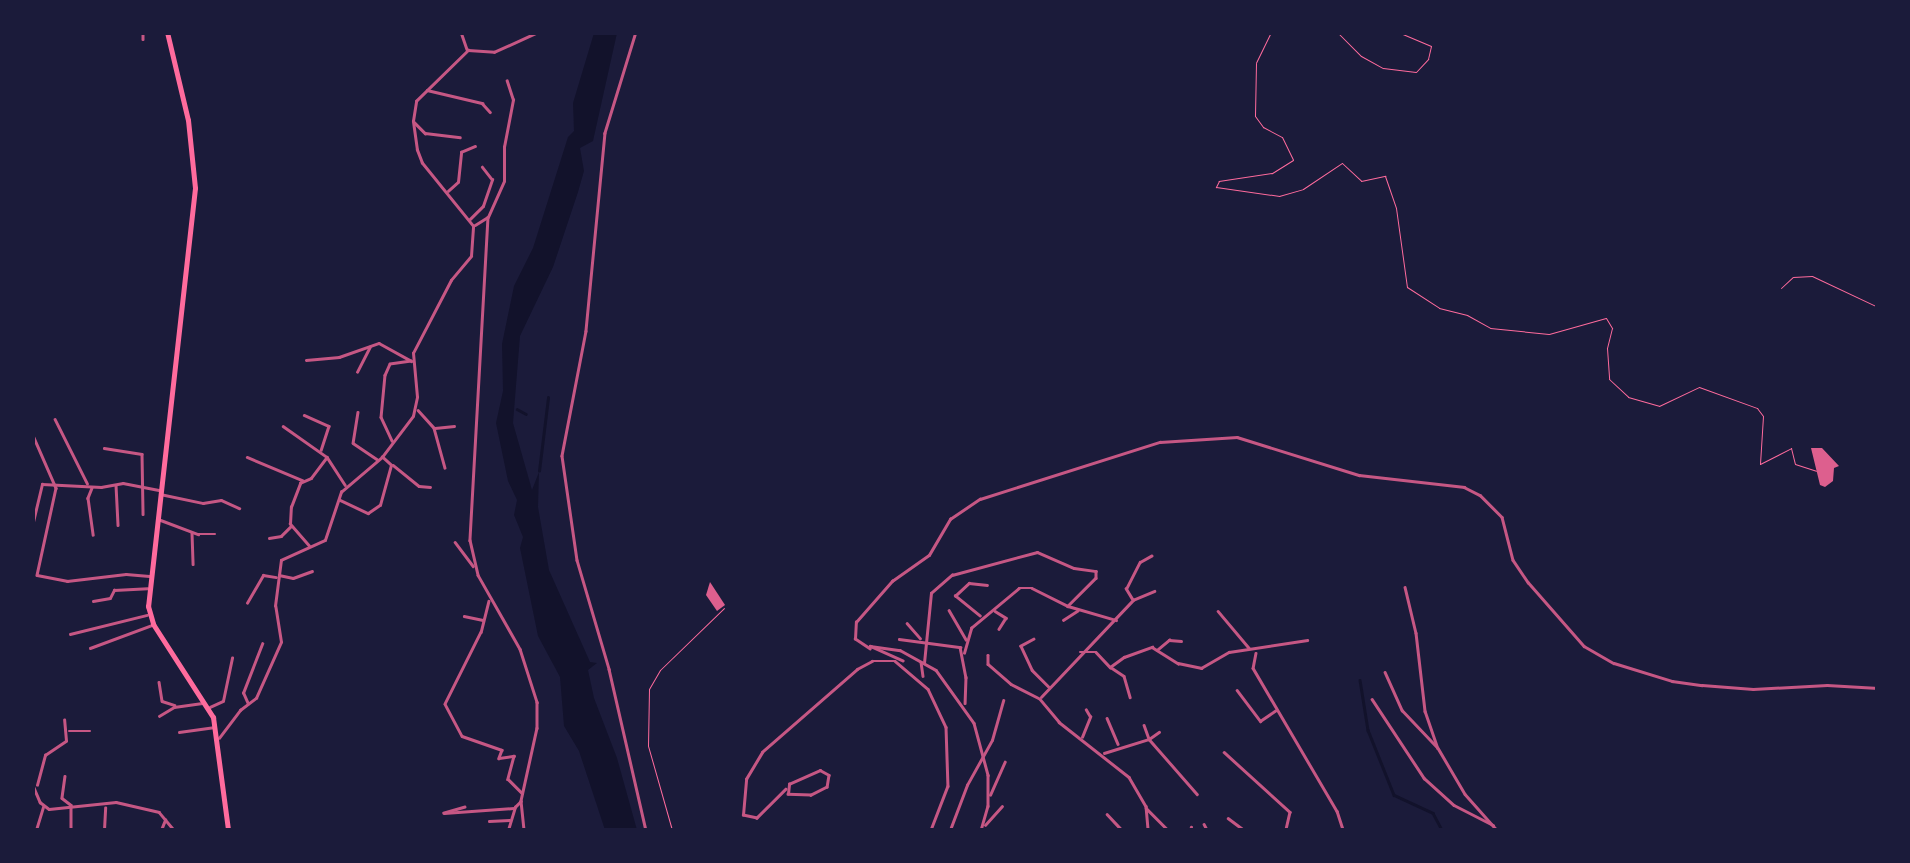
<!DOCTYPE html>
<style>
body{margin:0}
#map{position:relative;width:1910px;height:863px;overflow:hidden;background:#1b1b3a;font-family:Overpass,sans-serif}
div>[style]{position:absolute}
.water>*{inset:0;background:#12122b}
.stream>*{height:2.5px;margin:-1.25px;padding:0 1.25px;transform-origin:1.25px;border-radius:1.25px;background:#12122b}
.building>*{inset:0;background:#dd5f8e}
.path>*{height:1px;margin:-0.5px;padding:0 0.5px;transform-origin:0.5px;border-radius:0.5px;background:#ff6b9d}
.minor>*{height:2.5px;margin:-1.25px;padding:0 1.25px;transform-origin:1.25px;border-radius:1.25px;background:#c65784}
.primary>*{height:5px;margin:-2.5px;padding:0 2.5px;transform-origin:2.5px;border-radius:2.5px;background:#ff6b9d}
span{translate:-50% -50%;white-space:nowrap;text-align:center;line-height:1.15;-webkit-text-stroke:10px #1b1b3a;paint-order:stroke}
.frame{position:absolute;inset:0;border:35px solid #1b1b3a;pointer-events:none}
</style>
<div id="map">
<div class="water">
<i style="clip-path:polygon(594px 33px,617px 33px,593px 141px,580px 148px,584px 171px,578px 192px,553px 267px,520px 336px,513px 423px,532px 490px,539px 472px,538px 507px,549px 570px,590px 662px,597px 663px,588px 670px,594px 698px,617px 758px,637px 830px,605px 830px,579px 751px,564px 726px,560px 677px,538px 636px,520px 548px,523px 537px,514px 515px,517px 500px,508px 481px,496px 423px,503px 391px,502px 344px,514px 286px,533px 248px,568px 137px,574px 131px,573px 103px)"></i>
</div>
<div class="stream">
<i style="left:517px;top:409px;width:10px;rotate:29deg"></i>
<i style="left:539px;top:471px;width:74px;rotate:-83deg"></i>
<i style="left:1360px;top:680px;width:51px;rotate:80.9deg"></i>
<i style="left:1368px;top:730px;width:70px;rotate:68.2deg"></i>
<i style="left:1394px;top:795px;width:43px;rotate:24.8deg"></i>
<i style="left:1433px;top:813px;width:19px;rotate:62deg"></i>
</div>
<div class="building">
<i style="clip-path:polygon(1811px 448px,1822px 448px,1839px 466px,1834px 468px,1833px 481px,1825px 487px,1820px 485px)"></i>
<i style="clip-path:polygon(710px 582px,725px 605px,717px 611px,706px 595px)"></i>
</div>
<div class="path">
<i style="left:1271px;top:32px;width:34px;rotate:116deg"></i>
<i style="left:1256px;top:63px;width:53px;rotate:91.1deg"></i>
<i style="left:1255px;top:116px;width:14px;rotate:54deg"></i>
<i style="left:1263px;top:127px;width:21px;rotate:28deg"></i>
<i style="left:1282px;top:137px;width:25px;rotate:64deg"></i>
<i style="left:1293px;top:160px;width:25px;rotate:148deg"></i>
<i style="left:1272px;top:173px;width:54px;rotate:171.4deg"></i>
<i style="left:1219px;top:181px;width:7px;rotate:117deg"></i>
<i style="left:1216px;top:187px;width:64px;rotate:8.1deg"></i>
<i style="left:1279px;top:196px;width:25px;rotate:-16deg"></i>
<i style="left:1303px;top:189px;width:47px;rotate:-33.7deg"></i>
<i style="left:1342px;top:163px;width:26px;rotate:43deg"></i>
<i style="left:1361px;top:181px;width:25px;rotate:-12deg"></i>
<i style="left:1385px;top:176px;width:34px;rotate:71deg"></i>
<i style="left:1396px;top:208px;width:80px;rotate:82.1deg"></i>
<i style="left:1407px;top:287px;width:38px;rotate:33deg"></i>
<i style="left:1439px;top:308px;width:29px;rotate:14deg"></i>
<i style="left:1467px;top:315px;width:26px;rotate:29deg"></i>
<i style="left:1490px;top:328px;width:59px;rotate:5.8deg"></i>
<i style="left:1549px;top:334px;width:59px;rotate:-15.7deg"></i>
<i style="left:1606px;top:318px;width:12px;rotate:59deg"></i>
<i style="left:1612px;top:328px;width:21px;rotate:104deg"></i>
<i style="left:1607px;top:348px;width:31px;rotate:86deg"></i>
<i style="left:1609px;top:379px;width:26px;rotate:43deg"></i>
<i style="left:1628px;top:397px;width:32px;rotate:16deg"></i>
<i style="left:1659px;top:406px;width:44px;rotate:-25.4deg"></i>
<i style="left:1699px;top:387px;width:62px;rotate:19.9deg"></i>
<i style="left:1757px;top:408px;width:10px;rotate:53deg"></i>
<i style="left:1763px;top:416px;width:48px;rotate:93.6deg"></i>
<i style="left:1760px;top:464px;width:35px;rotate:-27deg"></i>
<i style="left:1791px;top:448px;width:16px;rotate:76deg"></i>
<i style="left:1795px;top:464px;width:22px;rotate:18deg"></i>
<i style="left:1337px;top:32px;width:34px;rotate:45deg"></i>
<i style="left:1361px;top:56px;width:25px;rotate:29deg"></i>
<i style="left:1383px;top:68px;width:33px;rotate:7deg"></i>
<i style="left:1416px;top:72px;width:18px;rotate:-47deg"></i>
<i style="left:1428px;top:59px;width:13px;rotate:-77deg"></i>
<i style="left:1431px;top:46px;width:36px;rotate:-157deg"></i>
<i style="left:1781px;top:288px;width:16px;rotate:-43deg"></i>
<i style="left:1793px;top:277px;width:19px;rotate:-3deg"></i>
<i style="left:1812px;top:276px;width:73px;rotate:25.2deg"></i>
<i style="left:672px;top:830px;width:87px;rotate:-105.9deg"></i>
<i style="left:648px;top:746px;width:57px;rotate:-89deg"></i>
<i style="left:649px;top:689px;width:22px;rotate:-60deg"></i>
<i style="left:660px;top:670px;width:89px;rotate:-44.1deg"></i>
</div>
<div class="minor">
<i style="left:143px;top:32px;width:7px;rotate:90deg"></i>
<i style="left:461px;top:32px;width:18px;rotate:71deg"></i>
<i style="left:636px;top:32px;width:106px;rotate:107.1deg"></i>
<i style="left:605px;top:133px;width:199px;rotate:95.5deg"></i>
<i style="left:586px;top:331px;width:127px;rotate:100.9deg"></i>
<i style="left:562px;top:456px;width:105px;rotate:81.8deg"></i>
<i style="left:577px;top:560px;width:114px;rotate:73.6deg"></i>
<i style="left:609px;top:669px;width:165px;rotate:77.1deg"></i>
<i style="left:427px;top:90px;width:57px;rotate:13.3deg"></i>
<i style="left:482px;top:103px;width:12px;rotate:48deg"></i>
<i style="left:414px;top:122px;width:16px;rotate:45deg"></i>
<i style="left:425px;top:133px;width:35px;rotate:7deg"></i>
<i style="left:448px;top:191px;width:13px;rotate:-42deg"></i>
<i style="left:458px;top:182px;width:30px;rotate:-84deg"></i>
<i style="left:461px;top:152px;width:15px;rotate:-23deg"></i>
<i style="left:488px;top:217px;width:324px;rotate:93.2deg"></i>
<i style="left:470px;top:540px;width:36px;rotate:77deg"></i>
<i style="left:478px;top:575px;width:85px;rotate:60.4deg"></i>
<i style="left:520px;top:649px;width:56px;rotate:72.2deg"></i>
<i style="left:537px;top:702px;width:26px;rotate:90deg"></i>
<i style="left:537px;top:728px;width:75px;rotate:102.4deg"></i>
<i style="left:521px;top:801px;width:29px;rotate:84deg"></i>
<i style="left:470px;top:219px;width:18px;rotate:-45deg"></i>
<i style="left:483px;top:206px;width:28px;rotate:-71deg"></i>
<i style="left:492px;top:180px;width:16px;rotate:-128deg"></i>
<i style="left:475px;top:225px;width:15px;rotate:-32deg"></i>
<i style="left:488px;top:217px;width:39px;rotate:-66deg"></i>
<i style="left:504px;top:181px;width:34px;rotate:-90deg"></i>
<i style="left:504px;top:147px;width:48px;rotate:-79.2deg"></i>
<i style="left:513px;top:100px;width:20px;rotate:-108deg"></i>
<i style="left:306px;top:360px;width:33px;rotate:-5deg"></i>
<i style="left:339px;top:357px;width:42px;rotate:-19.3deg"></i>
<i style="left:379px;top:343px;width:37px;rotate:29deg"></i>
<i style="left:411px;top:361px;width:21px;rotate:172deg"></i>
<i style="left:390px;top:364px;width:12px;rotate:114deg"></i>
<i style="left:385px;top:375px;width:42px;rotate:95.4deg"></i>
<i style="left:381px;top:417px;width:26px;rotate:65deg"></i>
<i style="left:357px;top:372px;width:28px;rotate:-63deg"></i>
<i style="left:418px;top:410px;width:24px;rotate:48deg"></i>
<i style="left:434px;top:428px;width:41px;rotate:74.6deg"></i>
<i style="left:358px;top:412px;width:31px;rotate:99deg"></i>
<i style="left:353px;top:443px;width:29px;rotate:34deg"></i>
<i style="left:304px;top:415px;width:27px;rotate:24deg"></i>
<i style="left:329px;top:426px;width:25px;rotate:108deg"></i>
<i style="left:55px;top:419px;width:72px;rotate:63.4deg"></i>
<i style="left:283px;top:426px;width:54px;rotate:35.2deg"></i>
<i style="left:327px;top:457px;width:33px;rotate:57deg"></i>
<i style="left:435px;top:428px;width:19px;rotate:-6deg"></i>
<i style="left:32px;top:433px;width:60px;rotate:66.4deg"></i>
<i style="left:56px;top:488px;width:89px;rotate:102.3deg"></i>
<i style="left:37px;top:575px;width:31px;rotate:11deg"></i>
<i style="left:67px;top:581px;width:59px;rotate:-6.8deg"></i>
<i style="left:126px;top:574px;width:23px;rotate:5deg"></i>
<i style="left:104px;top:448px;width:38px;rotate:9deg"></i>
<i style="left:142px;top:454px;width:60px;rotate:89deg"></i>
<i style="left:247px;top:457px;width:60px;rotate:22.7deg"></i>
<i style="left:393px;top:465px;width:33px;rotate:39deg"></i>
<i style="left:419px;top:486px;width:11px;rotate:5deg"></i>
<i style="left:116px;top:485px;width:40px;rotate:87.1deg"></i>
<i style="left:92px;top:488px;width:11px;rotate:112deg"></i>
<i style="left:88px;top:498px;width:37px;rotate:82deg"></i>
<i style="left:160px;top:494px;width:44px;rotate:11.8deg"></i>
<i style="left:203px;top:503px;width:18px;rotate:-9deg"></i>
<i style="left:221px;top:500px;width:20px;rotate:24deg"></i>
<i style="left:340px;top:500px;width:31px;rotate:25deg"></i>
<i style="left:368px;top:513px;width:14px;rotate:-34deg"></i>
<i style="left:380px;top:505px;width:41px;rotate:-74.6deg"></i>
<i style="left:391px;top:465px;width:12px;rotate:-138deg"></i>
<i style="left:158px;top:519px;width:43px;rotate:20.6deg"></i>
<i style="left:198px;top:534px;width:17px"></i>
<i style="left:32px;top:526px;width:43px;rotate:-76.6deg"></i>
<i style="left:42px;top:484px;width:59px;rotate:2.9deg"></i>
<i style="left:101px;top:487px;width:22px;rotate:-10deg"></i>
<i style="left:123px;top:483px;width:36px;rotate:11deg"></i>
<i style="left:192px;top:533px;width:31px;rotate:88deg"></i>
<i style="left:269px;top:538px;width:12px;rotate:-9deg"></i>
<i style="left:281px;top:536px;width:13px;rotate:-45deg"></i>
<i style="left:455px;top:542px;width:30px;rotate:53deg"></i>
<i style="left:309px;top:546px;width:29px;rotate:-131deg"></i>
<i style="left:290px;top:524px;width:17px;rotate:-87deg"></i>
<i style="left:291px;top:507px;width:26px;rotate:-69deg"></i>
<i style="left:300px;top:483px;width:12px;rotate:-24deg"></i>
<i style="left:311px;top:478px;width:26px;rotate:-53deg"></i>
<i style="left:279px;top:575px;width:14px;rotate:12deg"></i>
<i style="left:293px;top:578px;width:20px;rotate:-20deg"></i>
<i style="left:1405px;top:587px;width:47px;rotate:76.6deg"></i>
<i style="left:1416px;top:633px;width:79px;rotate:83.4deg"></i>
<i style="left:1425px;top:711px;width:39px;rotate:71deg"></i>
<i style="left:1438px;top:748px;width:53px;rotate:59.6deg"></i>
<i style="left:1465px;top:794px;width:48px;rotate:48.4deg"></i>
<i style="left:1132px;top:599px;width:12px;rotate:-121deg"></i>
<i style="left:1126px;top:589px;width:30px;rotate:-63deg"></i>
<i style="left:1140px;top:562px;width:13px;rotate:-29deg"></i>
<i style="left:93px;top:601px;width:17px;rotate:-10deg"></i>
<i style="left:110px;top:598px;width:9px;rotate:-63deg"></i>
<i style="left:114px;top:590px;width:33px;rotate:-3deg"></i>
<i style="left:489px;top:601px;width:32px;rotate:104deg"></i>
<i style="left:481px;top:632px;width:80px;rotate:116.6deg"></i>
<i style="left:445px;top:704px;width:36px;rotate:62deg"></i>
<i style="left:462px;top:736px;width:42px;rotate:19.3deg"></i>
<i style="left:502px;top:750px;width:9px;rotate:111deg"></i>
<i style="left:499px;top:758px;width:15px;rotate:-8deg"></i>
<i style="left:514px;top:756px;width:24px;rotate:105deg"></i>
<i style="left:508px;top:779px;width:20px;rotate:45deg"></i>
<i style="left:247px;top:603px;width:32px;rotate:-60deg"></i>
<i style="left:263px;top:575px;width:13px;rotate:9deg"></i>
<i style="left:949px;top:610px;width:34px;rotate:60deg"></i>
<i style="left:995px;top:611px;width:13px;rotate:32deg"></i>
<i style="left:1006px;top:618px;width:13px;rotate:122deg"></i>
<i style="left:1218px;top:611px;width:48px;rotate:50deg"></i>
<i style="left:464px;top:616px;width:19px;rotate:12deg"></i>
<i style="left:980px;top:616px;width:32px;rotate:-141deg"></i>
<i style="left:955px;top:596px;width:19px;rotate:-43deg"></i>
<i style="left:969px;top:583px;width:18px;rotate:6deg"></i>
<i style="left:1063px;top:620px;width:17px;rotate:-33deg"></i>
<i style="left:907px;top:623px;width:20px;rotate:49deg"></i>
<i style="left:70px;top:634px;width:79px;rotate:-13.9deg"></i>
<i style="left:899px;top:639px;width:62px;rotate:7.5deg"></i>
<i style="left:960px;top:647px;width:31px;rotate:79deg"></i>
<i style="left:966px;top:677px;width:26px;rotate:92deg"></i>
<i style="left:1034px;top:639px;width:15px;rotate:152deg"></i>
<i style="left:1021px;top:646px;width:26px;rotate:65deg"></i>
<i style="left:1032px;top:670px;width:23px;rotate:45deg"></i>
<i style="left:90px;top:648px;width:66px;rotate:-20.4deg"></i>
<i style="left:870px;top:649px;width:18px;rotate:-146deg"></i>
<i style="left:855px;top:639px;width:17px;rotate:-87deg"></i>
<i style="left:856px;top:622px;width:55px;rotate:-48.7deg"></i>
<i style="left:892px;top:581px;width:45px;rotate:-35.1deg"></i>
<i style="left:929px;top:555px;width:42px;rotate:-59.7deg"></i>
<i style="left:950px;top:519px;width:36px;rotate:-34deg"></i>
<i style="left:980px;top:499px;width:189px;rotate:-17.6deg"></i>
<i style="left:1160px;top:442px;width:77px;rotate:-3.7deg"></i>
<i style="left:1237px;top:437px;width:128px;rotate:17.3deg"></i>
<i style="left:1359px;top:475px;width:106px;rotate:6.5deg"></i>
<i style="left:1464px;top:487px;width:18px;rotate:27deg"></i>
<i style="left:1480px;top:495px;width:31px;rotate:45deg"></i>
<i style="left:1502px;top:517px;width:44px;rotate:75.7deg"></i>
<i style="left:1513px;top:560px;width:27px;rotate:56deg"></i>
<i style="left:1528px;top:582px;width:85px;rotate:48.8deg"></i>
<i style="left:1584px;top:646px;width:34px;rotate:30deg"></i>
<i style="left:1614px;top:663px;width:61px;rotate:17.2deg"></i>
<i style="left:1672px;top:681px;width:30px;rotate:8deg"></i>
<i style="left:1702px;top:685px;width:51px;rotate:4.5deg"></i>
<i style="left:1753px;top:689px;width:74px;rotate:-3.1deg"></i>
<i style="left:1827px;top:685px;width:51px;rotate:3.4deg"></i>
<i style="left:1157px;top:650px;width:16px;rotate:-40deg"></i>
<i style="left:1169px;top:640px;width:12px;rotate:5deg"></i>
<i style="left:1080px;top:652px;width:16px"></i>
<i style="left:1096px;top:652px;width:21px;rotate:47deg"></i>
<i style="left:1110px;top:667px;width:17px;rotate:-36deg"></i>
<i style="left:1124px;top:657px;width:30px;rotate:-20deg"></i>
<i style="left:1152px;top:647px;width:31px;rotate:32deg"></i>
<i style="left:1178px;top:663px;width:24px;rotate:12deg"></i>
<i style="left:1201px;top:668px;width:32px;rotate:-30deg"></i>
<i style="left:1229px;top:652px;width:79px;rotate:-8.7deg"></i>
<i style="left:964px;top:653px;width:26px;rotate:-74deg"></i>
<i style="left:971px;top:628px;width:62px;rotate:-39.8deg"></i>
<i style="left:1019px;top:588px;width:13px"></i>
<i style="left:1032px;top:588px;width:40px;rotate:26.6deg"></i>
<i style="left:1068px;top:606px;width:50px;rotate:16.3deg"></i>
<i style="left:1256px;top:653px;width:15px;rotate:101deg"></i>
<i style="left:1253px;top:668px;width:166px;rotate:59.6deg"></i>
<i style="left:1337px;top:811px;width:20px;rotate:72deg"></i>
<i style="left:988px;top:655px;width:9px;rotate:90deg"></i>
<i style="left:988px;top:664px;width:30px;rotate:41deg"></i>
<i style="left:1011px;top:684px;width:31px;rotate:27deg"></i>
<i style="left:903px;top:661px;width:36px;rotate:-156deg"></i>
<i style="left:870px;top:646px;width:30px;rotate:8deg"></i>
<i style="left:900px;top:650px;width:41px;rotate:29.1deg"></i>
<i style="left:936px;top:670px;width:65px;rotate:54.4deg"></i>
<i style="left:974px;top:723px;width:54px;rotate:74.9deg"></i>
<i style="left:988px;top:775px;width:31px;rotate:90deg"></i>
<i style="left:988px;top:806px;width:25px;rotate:106deg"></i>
<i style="left:921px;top:662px;width:14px;rotate:82deg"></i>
<i style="left:924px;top:663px;width:70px;rotate:-84.3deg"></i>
<i style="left:931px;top:593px;width:28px;rotate:-41deg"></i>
<i style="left:952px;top:575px;width:88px;rotate:-15.1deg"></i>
<i style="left:1037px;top:552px;width:40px;rotate:23.4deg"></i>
<i style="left:1074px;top:568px;width:22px;rotate:8deg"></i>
<i style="left:1096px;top:571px;width:7px;rotate:90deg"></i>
<i style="left:1096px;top:578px;width:40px;rotate:135deg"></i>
<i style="left:1112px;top:668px;width:14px;rotate:34deg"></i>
<i style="left:1124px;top:676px;width:22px;rotate:74deg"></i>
<i style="left:1385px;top:672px;width:42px;rotate:65.9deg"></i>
<i style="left:1402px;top:710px;width:51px;rotate:46.6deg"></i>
<i style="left:159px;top:682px;width:19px;rotate:81deg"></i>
<i style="left:162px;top:701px;width:13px;rotate:18deg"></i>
<i style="left:1237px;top:690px;width:39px;rotate:53deg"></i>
<i style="left:1260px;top:721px;width:18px;rotate:-34deg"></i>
<i style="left:1041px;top:697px;width:134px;rotate:-46.5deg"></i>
<i style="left:1133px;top:600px;width:23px;rotate:-23deg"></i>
<i style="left:1040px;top:699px;width:30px;rotate:50deg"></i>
<i style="left:1059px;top:722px;width:89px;rotate:38.2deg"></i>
<i style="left:1129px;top:777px;width:34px;rotate:60deg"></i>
<i style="left:1146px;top:806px;width:24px;rotate:85deg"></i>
<i style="left:1372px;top:699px;width:95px;rotate:56.6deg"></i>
<i style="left:1424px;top:778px;width:40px;rotate:42deg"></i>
<i style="left:1454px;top:805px;width:44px;rotate:27.1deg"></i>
<i style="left:248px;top:704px;width:12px;rotate:-114deg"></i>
<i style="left:243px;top:693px;width:53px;rotate:-68.8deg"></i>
<i style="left:210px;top:707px;width:14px;rotate:-25deg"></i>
<i style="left:223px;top:701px;width:44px;rotate:-78.2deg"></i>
<i style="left:159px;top:716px;width:17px;rotate:-31deg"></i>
<i style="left:174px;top:707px;width:30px;rotate:-8deg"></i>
<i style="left:1107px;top:718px;width:28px;rotate:67deg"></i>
<i style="left:1144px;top:725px;width:15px;rotate:70deg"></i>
<i style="left:1149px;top:739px;width:12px;rotate:-35deg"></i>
<i style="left:69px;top:731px;width:21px"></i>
<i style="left:179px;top:732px;width:36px;rotate:-8deg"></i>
<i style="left:1082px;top:737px;width:22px;rotate:-68deg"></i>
<i style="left:1090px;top:717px;width:8px;rotate:-120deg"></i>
<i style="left:219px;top:738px;width:35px;rotate:-53deg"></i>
<i style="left:240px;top:710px;width:20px;rotate:-37deg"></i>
<i style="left:256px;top:698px;width:61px;rotate:-65.9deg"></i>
<i style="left:281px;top:642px;width:36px;rotate:-99deg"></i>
<i style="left:275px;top:606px;width:46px;rotate:-82.6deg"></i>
<i style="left:281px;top:560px;width:48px;rotate:-24.4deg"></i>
<i style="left:325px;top:540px;width:51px;rotate:-71.6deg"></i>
<i style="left:341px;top:492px;width:54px;rotate:-40.5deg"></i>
<i style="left:382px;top:457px;width:51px;rotate:-52.9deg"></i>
<i style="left:413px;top:416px;width:19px;rotate:-78deg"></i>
<i style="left:417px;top:397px;width:44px;rotate:-95.2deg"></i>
<i style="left:413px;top:353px;width:82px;rotate:-62.5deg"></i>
<i style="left:451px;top:280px;width:31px;rotate:-50deg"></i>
<i style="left:471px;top:256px;width:30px;rotate:-86deg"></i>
<i style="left:473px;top:226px;width:81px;rotate:-129deg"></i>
<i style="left:422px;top:163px;width:14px;rotate:-111deg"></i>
<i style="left:417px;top:150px;width:29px;rotate:-98deg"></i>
<i style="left:413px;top:121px;width:20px;rotate:-81deg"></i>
<i style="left:416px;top:101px;width:73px;rotate:-44.4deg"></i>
<i style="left:468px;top:50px;width:26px;rotate:4deg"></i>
<i style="left:494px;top:52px;width:48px;rotate:-24.4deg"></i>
<i style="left:1224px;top:752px;width:89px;rotate:42.3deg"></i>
<i style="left:1290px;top:812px;width:18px;rotate:103deg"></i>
<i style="left:1104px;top:753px;width:47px;rotate:-17.3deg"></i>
<i style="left:1149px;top:739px;width:73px;rotate:48.9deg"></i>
<i style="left:820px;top:770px;width:10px;rotate:29deg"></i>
<i style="left:829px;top:775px;width:12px;rotate:99deg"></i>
<i style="left:827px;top:787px;width:18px;rotate:153deg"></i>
<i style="left:811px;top:795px;width:23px;rotate:-178deg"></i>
<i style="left:788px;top:794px;width:10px;rotate:-84deg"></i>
<i style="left:789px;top:784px;width:34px;rotate:-24deg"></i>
<i style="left:65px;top:776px;width:22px;rotate:98deg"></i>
<i style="left:62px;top:798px;width:11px;rotate:38deg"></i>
<i style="left:71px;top:805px;width:25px;rotate:90deg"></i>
<i style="left:32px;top:783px;width:21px;rotate:67deg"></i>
<i style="left:40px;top:802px;width:11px;rotate:38deg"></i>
<i style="left:49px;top:809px;width:67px;rotate:-6deg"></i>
<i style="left:116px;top:802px;width:44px;rotate:13.1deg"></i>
<i style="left:159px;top:812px;width:23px;rotate:50deg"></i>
<i style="left:37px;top:785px;width:31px;rotate:-75deg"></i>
<i style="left:45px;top:755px;width:25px;rotate:-34deg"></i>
<i style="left:66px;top:741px;width:21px;rotate:-95deg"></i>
<i style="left:786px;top:789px;width:41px;rotate:135deg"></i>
<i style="left:757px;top:818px;width:14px;rotate:-168deg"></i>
<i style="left:743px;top:815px;width:36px;rotate:-85deg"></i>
<i style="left:746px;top:779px;width:31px;rotate:-59deg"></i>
<i style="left:762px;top:752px;width:126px;rotate:-41.1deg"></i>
<i style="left:857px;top:669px;width:17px;rotate:-28deg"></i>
<i style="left:872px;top:661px;width:23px"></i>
<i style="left:895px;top:661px;width:43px;rotate:40.3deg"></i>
<i style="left:928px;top:689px;width:42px;rotate:64.7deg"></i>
<i style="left:946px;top:727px;width:59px;rotate:88.1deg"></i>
<i style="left:948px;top:786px;width:47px;rotate:111.1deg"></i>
<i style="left:990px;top:795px;width:36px;rotate:-66deg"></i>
<i style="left:465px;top:807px;width:22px;rotate:164deg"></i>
<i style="left:444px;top:813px;width:70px;rotate:-4.1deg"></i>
<i style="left:1146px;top:808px;width:31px;rotate:45deg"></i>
<i style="left:1107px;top:814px;width:22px;rotate:47deg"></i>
<i style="left:1228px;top:818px;width:20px;rotate:37deg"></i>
<i style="left:489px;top:821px;width:20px;rotate:-3deg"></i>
<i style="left:1204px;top:824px;width:7px;rotate:63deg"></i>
<i style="left:985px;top:825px;width:25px;rotate:-48deg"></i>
<i style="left:36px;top:830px;width:24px;rotate:-73deg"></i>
<i style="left:104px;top:830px;width:22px;rotate:-87deg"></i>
<i style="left:161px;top:830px;width:11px;rotate:-68deg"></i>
<i style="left:508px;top:830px;width:24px;rotate:-73deg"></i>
<i style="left:515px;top:807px;width:8px;rotate:-45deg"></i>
<i style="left:950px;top:830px;width:48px;rotate:-69.3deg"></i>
<i style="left:967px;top:785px;width:51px;rotate:-60.9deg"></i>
<i style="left:992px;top:740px;width:41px;rotate:-74.2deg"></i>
<i style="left:1190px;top:830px;width:3px;rotate:-72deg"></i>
</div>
<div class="primary">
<i style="left:167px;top:32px;width:90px;rotate:76.6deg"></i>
<i style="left:188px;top:120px;width:68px;rotate:84.1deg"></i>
<i style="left:195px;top:188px;width:421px;rotate:96.4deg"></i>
<i style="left:148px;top:606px;width:19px;rotate:74deg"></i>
<i style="left:153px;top:624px;width:111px;rotate:57.2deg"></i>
<i style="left:213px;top:717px;width:114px;rotate:82.4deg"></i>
</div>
<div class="frame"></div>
</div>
